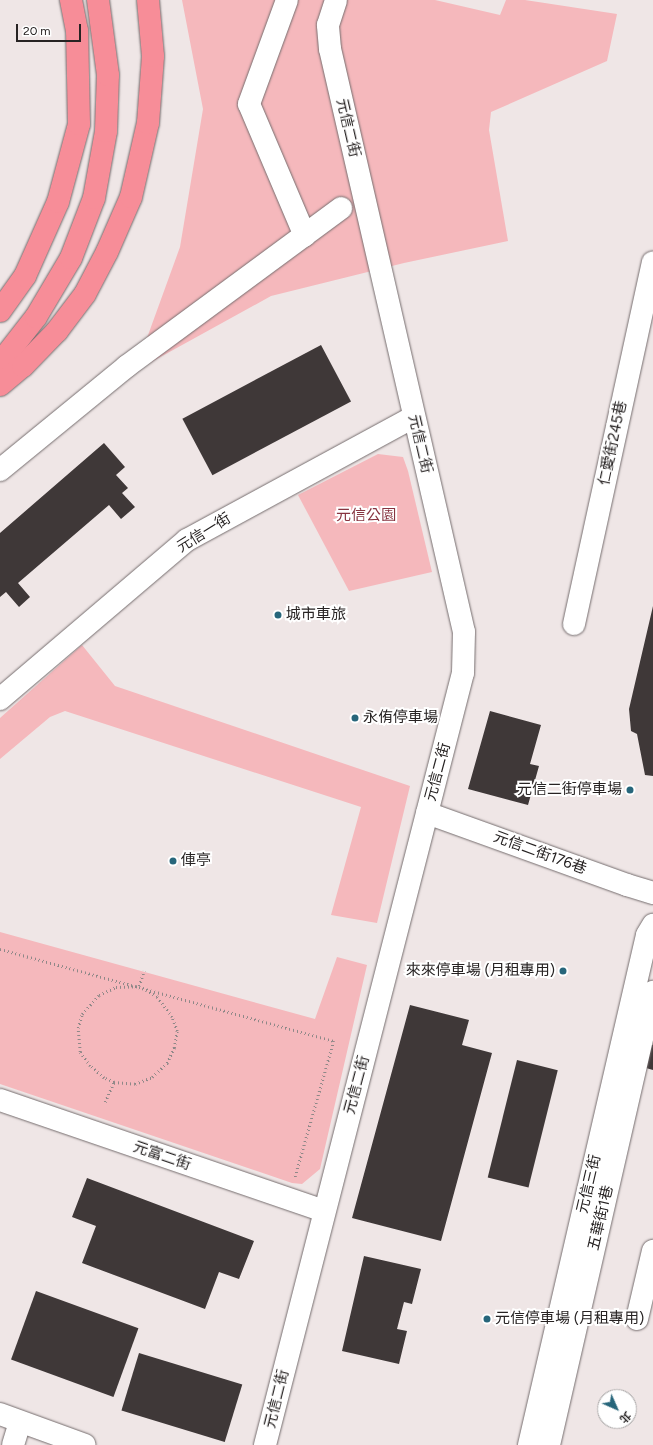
<!DOCTYPE html>
<meta charset="utf-8">
<style>
body{margin:0}
#map{position:relative;width:653px;height:1445px;overflow:hidden;background:#efe6e6;font-family:Figtree,"Noto Sans TC",sans-serif}
div>[style]{position:absolute}
.green>*{inset:0;background:#f5b8bc}
.building>*{inset:0;background:#3f3838;transform-origin:0 0}
.path>*{height:2.5px;margin-top:-1.25px;transform-origin:0;background:repeating-linear-gradient(90deg,#8f8888 0 1px,transparent 0 4px)}
.roads{filter:drop-shadow(0 0 1px #756d6e) drop-shadow(0 0 1px #756d6e)}
.minor>*{height:22px;margin:-11px;padding:0 11px;transform-origin:11px;border-radius:11px;background:#fff}
.highway>*{height:22px;margin:-11px;padding:0 11px;transform-origin:11px;border-radius:11px;background:#f78d98}
.dots>*{width:11px;height:11px;translate:-50% -50%;box-sizing:border-box;border:2px solid #fff;border-radius:50%}
span{translate:-50% -50%;white-space:nowrap;text-align:center;line-height:1.15;-webkit-text-stroke:4px #fff;paint-order:stroke}
.street-label{font-size:15px;color:#272323}
.park-label{font-size:15px;color:#873440}
.poi-label{font-size:15px;color:#272323}
.left{translate:0 -50%;text-align:left}
.right{translate:-100% -50%;text-align:right}
.north{position:absolute;left:597px;top:1389px;width:40px;height:40px;box-sizing:border-box;background:#fff;border:1px solid #a9a7a7;border-radius:50%;rotate:135deg;font-size:11px;font-weight:700;line-height:16px;text-align:center;color:#272323}
.north::after{content:'';display:block;margin:auto;width:14px;height:18px;background:#27667b;clip-path:polygon(50% 0,100% 100%,50% 72%,0 100%)}
.scale{position:absolute;left:16px;top:24px;width:65px;height:18px;box-sizing:border-box;border:2px solid #272323;border-top:0;padding-left:5px;font-size:12px;line-height:14px;white-space:nowrap;color:#272323;-webkit-text-stroke:3px #fff;paint-order:stroke}
</style>
<div id="map">
<div class="green">
<i style="clip-path:polygon(182px 0,435px 0,500px 15px,506px 0,525px 0,617px 14px,607px 61px,491px 112px,489px 130px,508px 241px,404px 263px,271px 296px,135px 371px,180px 247px,203px 109px)"></i>
<i style="clip-path:polygon(378px 454px,403px 457px,408px 471px,432px 572px,349px 591px,298px 495px)"></i>
<i style="clip-path:polygon(82px 645px,115px 686px,410px 786px,377px 923px,331px 915px,361px 807px,65px 711px,50px 717px,0 759px,0 718px)"></i>
<i style="clip-path:polygon(0 932px,315px 1019px,337px 957px,367px 965px,320px 1169px,302px 1184px,292px 1183px,0 1084px)"></i>
</div>
<div class="building">
<i style="left:321px;top:345px;width:64px;height:157px;rotate:62deg"></i>
<i style="clip-path:polygon(104px 443px,125px 467px,116px 475px,128px 488px,122px 493px,135px 507px,121px 519px,109px 505px,18px 583px,30px 597px,19px 607px,6px 592px,0 597px,0 533px)"></i>
<i style="clip-path:polygon(653px 606px,653px 776px,645px 775px,637px 734px,631px 731px,629px 709px)"></i>
<i style="clip-path:polygon(490px 711px,541px 725px,530px 764px,539px 766px,528px 805px,468px 789px)"></i>
<i style="clip-path:polygon(410px 1005px,469px 1020px,462px 1045px,492px 1053px,441px 1241px,352px 1218px)"></i>
<i style="clip-path:polygon(644px 1043px,653px 1045px,653px 1070px,639px 1066px)"></i>
<i style="left:517px;top:1060px;width:42px;height:121px;rotate:14deg"></i>
<i style="clip-path:polygon(87px 1178px,254px 1241px,239px 1279px,219px 1272px,205px 1309px,82px 1263px,96px 1226px,72px 1217px)"></i>
<i style="clip-path:polygon(364px 1256px,421px 1269px,412px 1304px,404px 1302px,397px 1329px,407px 1331px,399px 1364px,342px 1351px)"></i>
<i style="left:36px;top:1291px;width:109px;height:73px;rotate:20deg"></i>
<i style="left:139px;top:1353px;width:108px;height:60px;rotate:17deg"></i>
</div>
<div class="path">
<i style="left:0;top:949px;width:346px;rotate:15.4deg"></i>
<i style="left:334px;top:1041px;width:142px;rotate:105.9deg"></i>
<i style="left:114px;top:1082px;width:21px;rotate:5deg"></i>
<i style="left:135px;top:1084px;width:18px;rotate:-22deg"></i>
<i style="left:152px;top:1077px;width:21px;rotate:-43deg"></i>
<i style="left:167px;top:1063px;width:17px;rotate:-65deg"></i>
<i style="left:174px;top:1048px;width:17px;rotate:-80deg"></i>
<i style="left:177px;top:1031px;width:15px;rotate:-110deg"></i>
<i style="left:172px;top:1017px;width:25px;rotate:-127deg"></i>
<i style="left:157px;top:997px;width:17px;rotate:-149deg"></i>
<i style="left:105px;top:1102px;width:22px;rotate:-66deg"></i>
<i style="left:114px;top:1082px;width:11px;rotate:-158deg"></i>
<i style="left:104px;top:1078px;width:18px;rotate:-139deg"></i>
<i style="left:90px;top:1066px;width:17px;rotate:-126deg"></i>
<i style="left:80px;top:1052px;width:24px;rotate:-95deg"></i>
<i style="left:78px;top:1028px;width:15px;rotate:-74deg"></i>
<i style="left:82px;top:1014px;width:25px;rotate:-48deg"></i>
<i style="left:99px;top:995px;width:19px;rotate:-25deg"></i>
<i style="left:116px;top:987px;width:23px;rotate:-2deg"></i>
<i style="left:139px;top:986px;width:16px;rotate:-72deg"></i>
</div>
<div class="roads">
<div class="minor">
<i style="left:287px;top:0;width:111px;rotate:110.1deg"></i>
<i style="left:249px;top:104px;width:143px;rotate:67deg"></i>
<i style="left:0;top:470px;width:164px;rotate:-39.3deg"></i>
<i style="left:127px;top:366px;width:266px;rotate:-36.4deg"></i>
<i style="left:574px;top:624px;width:370px;rotate:-77.7deg"></i>
<i style="left:0;top:699px;width:245px;rotate:-40.4deg"></i>
<i style="left:187px;top:540px;width:258px;rotate:-28.5deg"></i>
<i style="left:427px;top:813px;width:213px;rotate:19.8deg"></i>
<i style="left:627px;top:885px;width:27px;rotate:17deg"></i>
<i style="left:0;top:1100px;width:342px;rotate:18.9deg"></i>
<i style="left:637px;top:1319px;width:70px;rotate:-76.8deg"></i>
<i style="left:0;top:1414px;width:90px;rotate:20deg"></i>
<i style="left:13px;top:1445px;width:24px;rotate:-73deg"></i>
<i style="left:265px;top:1445px;width:797px;rotate:-75.62deg"></i>
<i style="left:463px;top:673px;width:41px;rotate:-88.6deg"></i>
<i style="left:464px;top:632px;width:598px;rotate:-102.94deg"></i>
<i style="left:330px;top:49px;width:24px;rotate:-95deg"></i>
<i style="left:328px;top:25px;width:26px;rotate:-72deg"></i>
<i style="left:529px;top:1445px;width:523px;rotate:-76.97deg"></i>
<i style="left:647px;top:935px;width:12px;rotate:-59deg"></i>
<i style="left:549px;top:1445px;width:465px;rotate:-77.1deg"></i>
</div>
<div class="highway">
<i style="left:0;top:311px;width:43px;rotate:-54.5deg"></i>
<i style="left:25px;top:276px;width:81px;rotate:-66deg"></i>
<i style="left:58px;top:202px;width:81px;rotate:-74.9deg"></i>
<i style="left:79px;top:124px;width:93px;rotate:-91.2deg"></i>
<i style="left:77px;top:31px;width:32px;rotate:-101deg"></i>
<i style="left:0;top:363px;width:58px;rotate:-52deg"></i>
<i style="left:36px;top:317px;width:69px;rotate:-59.3deg"></i>
<i style="left:71px;top:258px;width:64px;rotate:-69deg"></i>
<i style="left:94px;top:198px;width:68px;rotate:-79.8deg"></i>
<i style="left:106px;top:131px;width:56px;rotate:-88deg"></i>
<i style="left:108px;top:75px;width:76px;rotate:-97.6deg"></i>
<i style="left:0;top:385px;width:30px;rotate:-40deg"></i>
<i style="left:23px;top:366px;width:49px;rotate:-45.8deg"></i>
<i style="left:57px;top:331px;width:46px;rotate:-52.9deg"></i>
<i style="left:85px;top:294px;width:47px;rotate:-62.4deg"></i>
<i style="left:107px;top:252px;width:60px;rotate:-66.4deg"></i>
<i style="left:131px;top:197px;width:76px;rotate:-77.1deg"></i>
<i style="left:148px;top:123px;width:67px;rotate:-85.7deg"></i>
<i style="left:153px;top:56px;width:56px;rotate:-95.1deg"></i>
</div>
</div>
<div class="dots">
<i style="left:278px;top:615px;background:#27667b"></i>
<i style="left:355px;top:718px;background:#27667b"></i>
<i style="left:630px;top:790px;background:#27667b"></i>
<i style="left:173px;top:861px;background:#27667b"></i>
<i style="left:563px;top:971px;background:#27667b"></i>
<i style="left:487px;top:1319px;background:#27667b"></i>
</div>
<div class="street-label">
<span style="left:348px;top:128px;rotate:77deg">元信二街</span>
<span style="left:613px;top:443px;rotate:-78deg">仁愛街245巷</span>
<span style="left:420px;top:444px;rotate:77deg">元信二街</span>
<span style="left:204px;top:533px;rotate:-32deg">元信一街</span>
<span style="left:438px;top:772px;rotate:-75deg">元信二街</span>
<span style="left:540px;top:853px;rotate:20deg">元信二街176巷</span>
<span style="left:357px;top:1085px;rotate:-75deg">元信二街</span>
<span style="left:162px;top:1156px;rotate:19deg">元富二街</span>
<span style="left:589px;top:1184px;rotate:-77deg">元信三街</span>
<span style="left:601px;top:1218px;rotate:-77deg">五華街1巷</span>
<span style="left:277px;top:1399px;rotate:-76deg">元信二街</span>
</div>
<div class="park-label">
<span style="left:366px;top:516px">元信公園</span>
</div>
<div class="poi-label">
<span class="left" style="left:286px;top:615px">城市車旅</span>
<span class="left" style="left:363px;top:718px">永侑停車場</span>
<span class="right" style="left:622px;top:790px">元信二街停車場</span>
<span class="left" style="left:181px;top:861px">俥亭</span>
<span class="right" style="left:555px;top:971px">來來停車場 (月租專用)</span>
<span class="left" style="left:495px;top:1319px">元信停車場 (月租專用)</span>
</div>
<div class="north">北</div>
<div class="scale">20 m</div>
</div>
